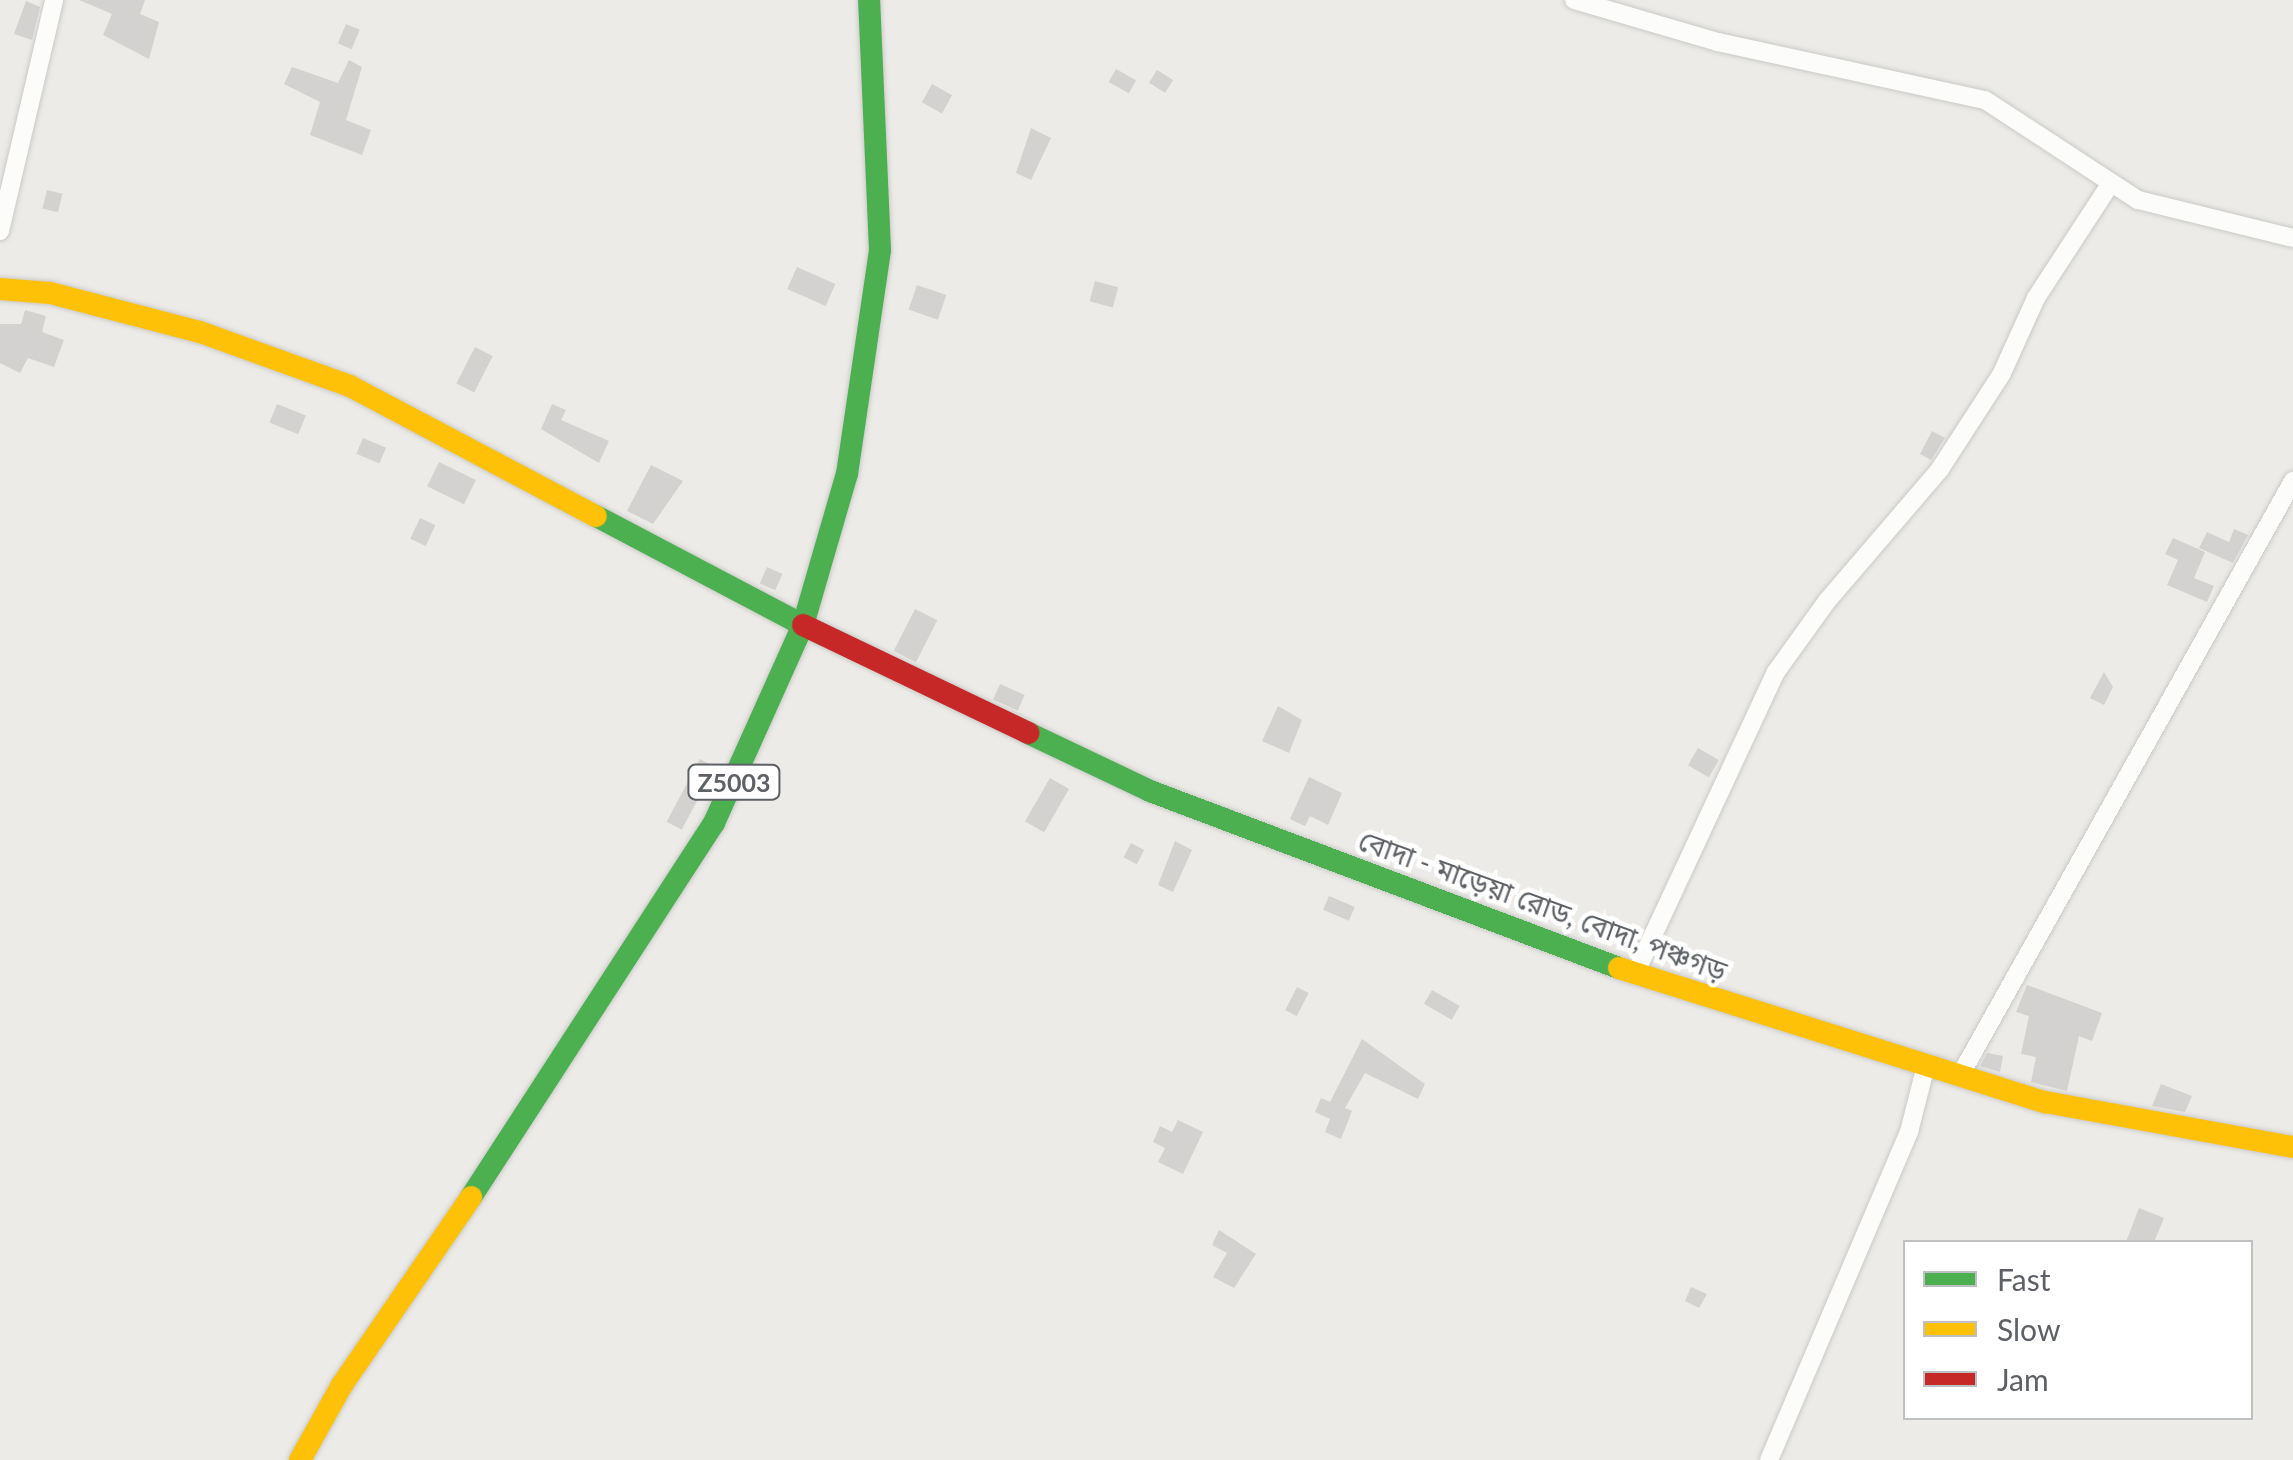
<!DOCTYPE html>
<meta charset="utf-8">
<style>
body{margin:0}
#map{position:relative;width:2293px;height:1460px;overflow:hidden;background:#edebe7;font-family:Lato,"Noto Sans Bengali",sans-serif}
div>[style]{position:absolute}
.building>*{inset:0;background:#d3d2d0;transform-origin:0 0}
.roads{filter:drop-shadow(0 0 2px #c9cac9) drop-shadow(0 0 2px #c9cac9)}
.street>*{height:18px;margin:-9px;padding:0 9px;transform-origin:9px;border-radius:9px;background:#fcfcfb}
.fast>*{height:22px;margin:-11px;padding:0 11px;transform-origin:11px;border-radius:11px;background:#4caf50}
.slow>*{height:22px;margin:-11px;padding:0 11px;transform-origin:11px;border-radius:11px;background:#ffc107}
.jam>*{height:22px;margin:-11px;padding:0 11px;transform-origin:11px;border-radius:11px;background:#c62828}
span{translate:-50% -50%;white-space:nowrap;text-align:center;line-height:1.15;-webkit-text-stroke:9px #fff;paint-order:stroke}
.shield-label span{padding:2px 8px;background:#fff;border:2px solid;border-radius:8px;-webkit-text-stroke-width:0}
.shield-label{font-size:25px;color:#5d6165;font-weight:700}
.street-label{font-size:28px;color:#5d6165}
.legend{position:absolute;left:1903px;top:1240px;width:350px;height:180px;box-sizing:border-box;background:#fff;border:2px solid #bec0c1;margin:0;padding:12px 18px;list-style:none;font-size:30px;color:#5d6165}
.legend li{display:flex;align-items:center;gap:20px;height:50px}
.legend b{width:50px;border:2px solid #bec0c1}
</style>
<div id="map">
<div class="building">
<i style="clip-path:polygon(79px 0,145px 0,140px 14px,159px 22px,149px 59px,103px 35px,112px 14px)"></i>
<i style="clip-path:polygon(26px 1px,40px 7px,32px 40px,14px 34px)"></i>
<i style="left:346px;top:24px;width:15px;height:21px;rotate:23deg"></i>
<i style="clip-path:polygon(349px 60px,362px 67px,346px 120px,371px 130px,362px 155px,310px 135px,320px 102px,284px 84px,292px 67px,338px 83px)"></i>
<i style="left:1116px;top:69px;width:23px;height:15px;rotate:29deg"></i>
<i style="left:1157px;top:70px;width:19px;height:15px;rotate:32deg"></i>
<i style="left:932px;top:84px;width:23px;height:21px;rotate:29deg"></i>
<i style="clip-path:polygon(1031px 128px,1051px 138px,1031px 180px,1016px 173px)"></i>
<i style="left:47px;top:190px;width:16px;height:19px;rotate:14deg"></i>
<i style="left:797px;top:267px;width:42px;height:24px;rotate:24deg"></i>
<i style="left:1095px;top:281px;width:24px;height:21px;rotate:15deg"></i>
<i style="left:917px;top:285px;width:31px;height:26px;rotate:19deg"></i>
<i style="clip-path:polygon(25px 310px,46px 316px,42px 332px,64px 340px,54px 367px,28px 358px,20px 373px,0 363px,0 324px,21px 324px)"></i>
<i style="left:475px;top:347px;width:20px;height:41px;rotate:27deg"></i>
<i style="left:277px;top:404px;width:31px;height:20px;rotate:22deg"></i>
<i style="clip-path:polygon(552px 404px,566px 410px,561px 420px,609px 441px,599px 463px,541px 429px)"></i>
<i style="clip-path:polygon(1932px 431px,1945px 438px,1931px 460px,1920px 454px)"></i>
<i style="left:363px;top:438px;width:25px;height:17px;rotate:23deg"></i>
<i style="left:439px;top:462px;width:41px;height:27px;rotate:26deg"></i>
<i style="clip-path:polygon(651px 465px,683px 481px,653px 524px,627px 511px)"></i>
<i style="left:420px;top:518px;width:17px;height:23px;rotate:25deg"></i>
<i style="clip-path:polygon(2234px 529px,2248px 535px,2233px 563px,2199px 548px,2207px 532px,2229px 542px)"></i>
<i style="clip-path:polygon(2173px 538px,2205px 552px,2194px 578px,2214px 586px,2207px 602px,2167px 585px,2178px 560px,2165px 554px)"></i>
<i style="left:767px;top:567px;width:17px;height:18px;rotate:24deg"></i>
<i style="left:915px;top:609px;width:25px;height:47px;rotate:27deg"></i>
<i style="clip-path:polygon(2104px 672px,2113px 687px,2104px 705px,2090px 698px)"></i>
<i style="left:1000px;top:684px;width:27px;height:17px;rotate:24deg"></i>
<i style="clip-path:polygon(1278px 706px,1302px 720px,1289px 753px,1262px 741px)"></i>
<i style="left:1698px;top:748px;width:24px;height:20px;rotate:30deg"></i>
<i style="left:700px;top:759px;width:17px;height:71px;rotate:28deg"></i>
<i style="clip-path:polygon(1309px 777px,1342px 793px,1328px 825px,1310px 816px,1305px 826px,1290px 819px)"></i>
<i style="left:1050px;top:778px;width:22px;height:50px;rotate:30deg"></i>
<i style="clip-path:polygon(1175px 841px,1192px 850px,1173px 892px,1158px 885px)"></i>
<i style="left:1131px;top:843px;width:15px;height:16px;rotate:28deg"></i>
<i style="left:1329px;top:896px;width:28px;height:15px;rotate:23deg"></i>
<i style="clip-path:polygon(2027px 985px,2102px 1013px,2092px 1041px,2079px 1036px,2067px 1091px,2031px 1082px,2036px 1057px,2021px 1054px,2029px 1016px,2016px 1012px)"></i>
<i style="left:1297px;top:987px;width:13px;height:26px;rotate:27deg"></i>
<i style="left:1432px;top:990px;width:32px;height:16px;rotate:30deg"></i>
<i style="clip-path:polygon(1362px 1039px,1425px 1084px,1418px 1099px,1365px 1073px,1345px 1108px,1352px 1111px,1341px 1139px,1325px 1132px,1330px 1119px,1315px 1112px,1321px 1098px,1330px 1102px)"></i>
<i style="clip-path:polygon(1987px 1053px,2003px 1056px,2000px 1072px,1980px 1066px)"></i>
<i style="clip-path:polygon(2161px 1084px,2192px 1096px,2185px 1112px,2152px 1106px)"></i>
<i style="clip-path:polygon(1178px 1120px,1203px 1132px,1183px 1174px,1158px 1162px,1165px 1148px,1153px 1142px,1160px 1126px,1172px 1132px)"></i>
<i style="clip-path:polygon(2139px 1208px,2164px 1218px,2154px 1242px,2126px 1242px)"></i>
<i style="clip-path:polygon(1219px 1230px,1256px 1254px,1234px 1288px,1213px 1277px,1227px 1253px,1212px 1245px)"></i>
<i style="clip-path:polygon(1691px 1287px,1707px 1294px,1699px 1308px,1685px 1301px)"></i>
</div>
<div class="roads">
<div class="street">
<i style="left:1574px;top:0;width:150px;rotate:16.3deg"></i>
<i style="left:1718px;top:42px;width:273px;rotate:12.3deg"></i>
<i style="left:1985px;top:100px;width:183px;rotate:33.2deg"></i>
<i style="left:2138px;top:200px;width:160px;rotate:13.8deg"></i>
<i style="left:0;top:231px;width:237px;rotate:-76.8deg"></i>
<i style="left:1635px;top:974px;width:333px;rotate:-65deg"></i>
<i style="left:1776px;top:672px;width:87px;rotate:-54.3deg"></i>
<i style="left:1827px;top:601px;width:174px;rotate:-49.4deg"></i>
<i style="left:1940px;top:469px;width:114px;rotate:-57.1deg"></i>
<i style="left:2002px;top:373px;width:82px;rotate:-65.6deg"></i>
<i style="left:2036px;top:298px;width:137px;rotate:-56.9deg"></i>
<i style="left:1961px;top:1074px;width:680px;rotate:-60.76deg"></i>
<i style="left:1769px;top:1460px;width:357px;rotate:-66.9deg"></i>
<i style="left:1909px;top:1132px;width:65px;rotate:-75.7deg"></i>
</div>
<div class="fast">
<i style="left:596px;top:516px;width:234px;rotate:27.8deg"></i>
<i style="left:1028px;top:733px;width:135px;rotate:25.4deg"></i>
<i style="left:1150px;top:791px;width:501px;rotate:20.68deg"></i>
<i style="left:471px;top:1197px;width:446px;rotate:-57deg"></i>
<i style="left:714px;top:823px;width:217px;rotate:-65.8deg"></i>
<i style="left:803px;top:625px;width:157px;rotate:-73.8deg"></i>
<i style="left:847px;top:474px;width:226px;rotate:-81.6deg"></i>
<i style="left:880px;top:250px;width:250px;rotate:-92.5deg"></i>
</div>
<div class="slow">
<i style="left:0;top:289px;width:50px;rotate:4.6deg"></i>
<i style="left:50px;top:293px;width:155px;rotate:14.6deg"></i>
<i style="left:200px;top:332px;width:159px;rotate:19.8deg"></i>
<i style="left:350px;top:386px;width:278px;rotate:27.9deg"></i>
<i style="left:1619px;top:968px;width:447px;rotate:17.5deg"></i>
<i style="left:2045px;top:1102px;width:252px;rotate:10.3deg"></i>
<i style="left:300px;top:1460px;width:86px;rotate:-60.8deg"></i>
<i style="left:342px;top:1385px;width:228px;rotate:-55.5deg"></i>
</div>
<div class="jam">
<i style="left:803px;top:625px;width:250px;rotate:25.6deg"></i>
</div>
</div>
<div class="shield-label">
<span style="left:734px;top:782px">Z5003</span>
</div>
<div class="street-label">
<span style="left:1543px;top:905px;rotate:20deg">বোদা - মাড়েয়া রোড, বোদা, পঞ্চগড়</span>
</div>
<ul class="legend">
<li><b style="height:12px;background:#4caf50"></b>Fast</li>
<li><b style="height:12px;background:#ffc107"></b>Slow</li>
<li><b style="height:12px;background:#c62828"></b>Jam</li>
</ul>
</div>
